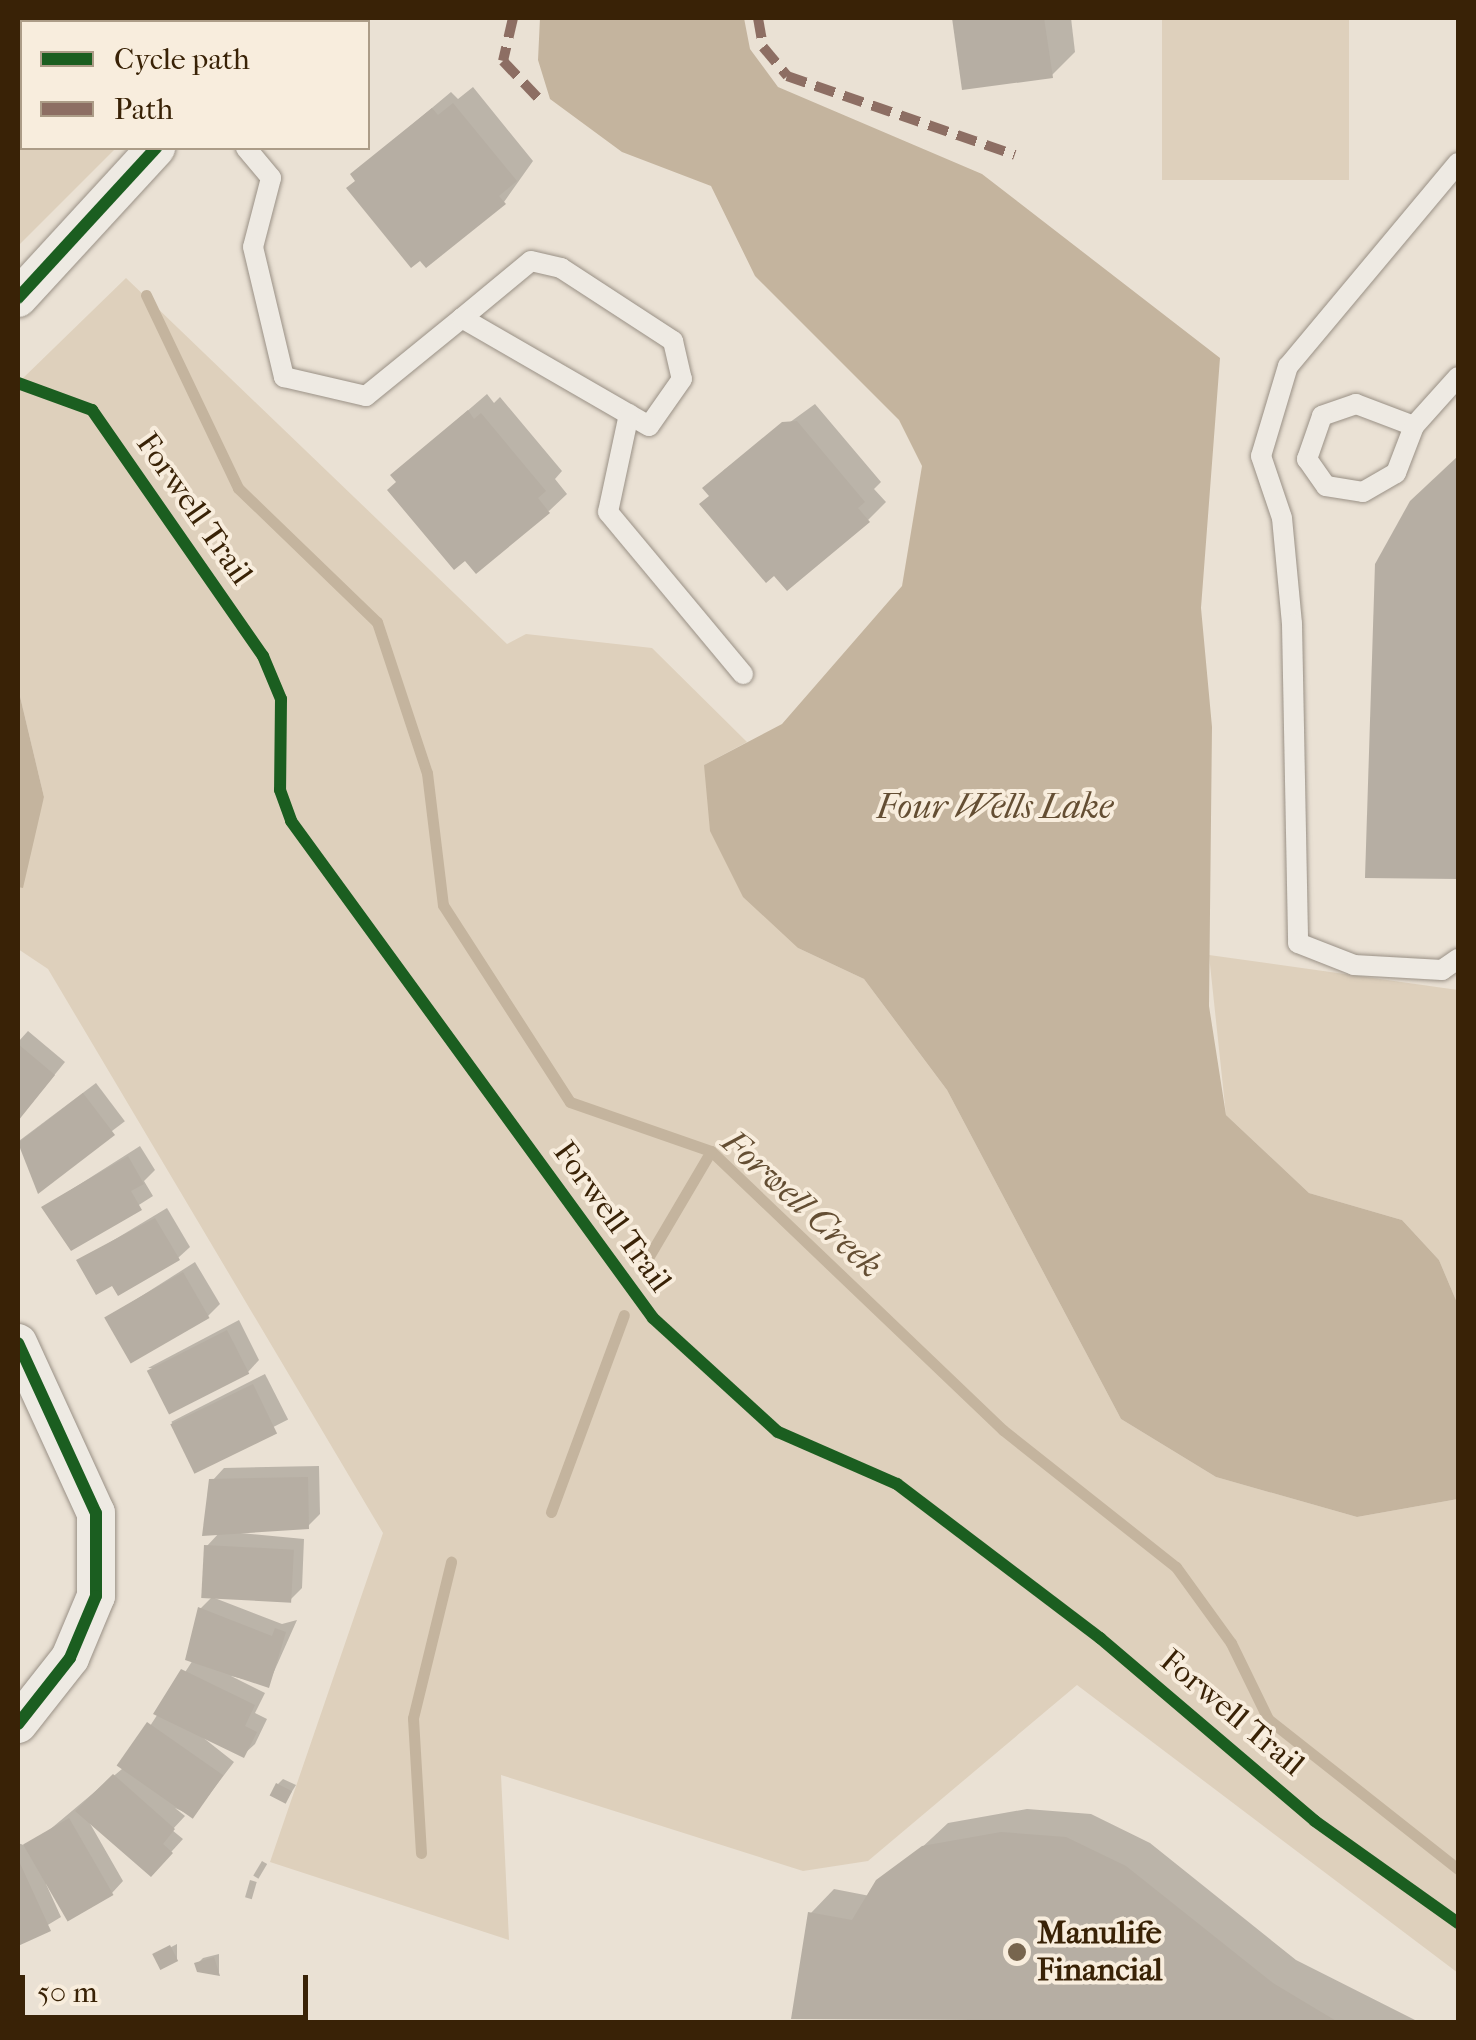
<!DOCTYPE html>
<style>
body{margin:0}
#map{position:relative;width:1476px;height:2040px;overflow:hidden;background:#eae1d4;font-family:"IM FELL French Canon",serif}
div>[style]{position:absolute}
.green>*{inset:0;background:#ded0bc;transform-origin:0 0}
.water>*{inset:0;background:#c4b49e}
.shadow>*{inset:0;background:#0003;transform-origin:0 0}
.stream>*{height:11px;margin:-5.5px;padding:0 5.5px;transform-origin:5.5px;border-radius:5.5px;background:#c4b49e}
.building>*{inset:0;background:#b6aea3;transform-origin:0 0}
.roads{filter:drop-shadow(0 0 2px #9a9186) drop-shadow(0 0 2px #9a9186)}
.lane>*{height:20px;margin:-10px;padding:0 10px;transform-origin:10px;border-radius:10px;background:#eeeae3}
.street>*{height:38px;margin:-19px;padding:0 19px;transform-origin:19px;border-radius:19px;background:#eeeae3}
.quiet>*{height:10px;margin-top:-5px;transform-origin:0;background:repeating-linear-gradient(90deg,#8d6e63 0 20px,transparent 0 30px)}
.cycleway>*{height:12px;margin:-6px;padding:0 6px;transform-origin:6px;border-radius:6px;background:#1b5e20}
.dots>*{width:28px;height:28px;translate:-50% -50%;box-sizing:border-box;border:5px solid #f8eddd;border-radius:50%}
span{translate:-50% -50%;white-space:nowrap;text-align:center;line-height:1.15;-webkit-text-stroke:8px #f8eddd;paint-order:stroke}
.street-label{font-size:32px;color:#392206}
.poi-label{font-size:32px;color:#392206;font-weight:700}
.left{translate:0 -50%;text-align:left}
.water-label{font-size:35px;color:#644e33;font-style:italic}
.frame{position:absolute;inset:0;border:20px solid #392206;pointer-events:none}
.legend{position:absolute;left:20px;top:20px;width:350px;height:130px;box-sizing:border-box;background:#f8eddd;border:2px solid #ac9c87;margin:0;padding:12px 18px;list-style:none;font-size:30px;color:#392206}
.legend li{display:flex;align-items:center;gap:20px;height:50px}
.legend b{width:50px;border:2px solid #ac9c87}
.scale{position:absolute;left:20px;top:1975px;width:288px;height:45px;box-sizing:border-box;border:5px solid #392206;border-top:0;padding-left:12px;font-size:30px;line-height:35px;white-space:nowrap;color:#392206;-webkit-text-stroke:8px #f8eddd;paint-order:stroke}
</style>
<div id="map">
<div class="green">
<i style="clip-path:polygon(18px 18px,246px 18px,22px 22px,22px 148px,116px 148px,18px 246px)"></i>
<i style="left:1162px;top:18px;width:187px;height:162px"></i>
<i style="clip-path:polygon(126px 278px,507px 644px,526px 634px,652px 648px,747px 742px,704px 765px,798px 948px,864px 979px,947px 1090px,1121px 1419px,1216px 1477px,1357px 1517px,1458px 1499px,1458px 1973px,1077px 1685px,868px 1861px,803px 1871px,501px 1775px,509px 1940px,270px 1862px,383px 1533px,48px 969px,18px 949px,18px 887px,44px 797px,18px 688px,18px 383px)"></i>
<i style="clip-path:polygon(1209px 955px,1458px 990px,1458px 1305px,1439px 1260px,1402px 1220px,1309px 1193px,1226px 1115px)"></i>
</div>
<div class="water">
<i style="clip-path:polygon(540px 18px,744px 18px,750px 49px,778px 87px,982px 174px,1220px 358px,1201px 608px,1212px 727px,1209px 1006px,1226px 1115px,1309px 1193px,1402px 1220px,1439px 1260px,1458px 1305px,1458px 1499px,1357px 1517px,1216px 1477px,1121px 1419px,947px 1090px,864px 979px,798px 948px,743px 897px,710px 831px,704px 765px,782px 724px,902px 586px,922px 466px,899px 420px,755px 276px,711px 186px,622px 152px,550px 99px,538px 60px)"></i>
<i style="clip-path:polygon(18px 688px,44px 797px,23px 888px,18px 887px)"></i>
</div>
<div class="shadow">
<i style="clip-path:polygon(954px 18px,1071px 18px,1075px 52px,1051px 76px,964px 87px)"></i>
<i style="clip-path:polygon(473px 87px,533px 161px,504px 202px,353px 174px,451px 92px,458px 99px)"></i>
<i style="clip-path:polygon(487px 394px,494px 403px,500px 397px,562px 471px,555px 479px,567px 494px,549px 511px,393px 475px)"></i>
<i style="clip-path:polygon(815px 404px,881px 482px,874px 489px,886px 502px,868px 520px,712px 496px,724px 470px)"></i>
<i style="clip-path:polygon(1458px 458px,1458px 877px,1368px 876px,1438px 477px)"></i>
<i style="clip-path:polygon(28px 1031px,65px 1062px,18px 1120px,18px 1042px)"></i>
<i style="left:96px;top:1083px;width:48px;height:99px;rotate:53deg"></i>
<i style="clip-path:polygon(140px 1146px,155px 1170px,144px 1181px,153px 1196px,71px 1248px,44px 1207px)"></i>
<i style="clip-path:polygon(167px 1208px,190px 1247px,178px 1258px,113px 1283px,79px 1261px)"></i>
<i style="clip-path:polygon(195px 1262px,220px 1304px,208px 1316px,107px 1318px)"></i>
<i style="clip-path:polygon(239px 1320px,259px 1360px,248px 1372px,148px 1368px)"></i>
<i style="left:265px;top:1374px;width:51px;height:105px;rotate:63deg"></i>
<i style="clip-path:polygon(319px 1466px,320px 1514px,308px 1526px,230px 1532px,304px 1539px,302px 1588px,290px 1600px,206px 1547px,220px 1532px,212px 1481px,224px 1468px)"></i>
<i style="clip-path:polygon(212px 1597px,282px 1624px,297px 1620px,268px 1685px,231px 1676px,265px 1693px,255px 1713px,267px 1719px,255px 1744px,243px 1755px,196px 1732px,234px 1762px,193px 1816px,175px 1808px,185px 1816px,172px 1830px,183px 1839px,162px 1862px,88px 1820px,123px 1881px,112px 1893px,46px 1884px,61px 1917px,18px 1943px,18px 1843px,29px 1847px,122px 1769px,193px 1660px,200px 1609px)"></i>
<i style="clip-path:polygon(283px 1779px,296px 1785px,286px 1801px,278px 1784px)"></i>
<i style="clip-path:polygon(1027px 1809px,1091px 1814px,1150px 1843px,1296px 1960px,1419px 2022px,794px 2017px,811px 1913px,834px 1889px,870px 1896px,948px 1823px)"></i>
<i style="left:262px;top:1861px;width:6px;height:17px;rotate:31deg"></i>
<i style="left:250px;top:1880px;width:7px;height:18px;rotate:16deg"></i>
<i style="clip-path:polygon(177px 1944px,177px 1959px,158px 1954px)"></i>
<i style="clip-path:polygon(219px 1954px,219px 1973px,197px 1964px,203px 1958px)"></i>
<i style="clip-path:polygon(18px 2000px,24px 2010px,18px 2015px)"></i>
<i style="clip-path:polygon(71px 2016px,73px 2022px,45px 2022px)"></i>
</div>
<div class="stream">
<i style="left:148px;top:18px;width:5px;rotate:53deg"></i>
<i style="left:146px;top:295px;width:214px;rotate:64.5deg"></i>
<i style="left:238px;top:488px;width:193px;rotate:44deg"></i>
<i style="left:377px;top:622px;width:159px;rotate:71.7deg"></i>
<i style="left:427px;top:773px;width:133px;rotate:83.1deg"></i>
<i style="left:443px;top:905px;width:234px;rotate:57.2deg"></i>
<i style="left:570px;top:1102px;width:149px;rotate:19.2deg"></i>
<i style="left:711px;top:1151px;width:404px;rotate:43.7deg"></i>
<i style="left:1003px;top:1430px;width:221px;rotate:38.4deg"></i>
<i style="left:1176px;top:1567px;width:94px;rotate:54.1deg"></i>
<i style="left:1231px;top:1643px;width:85px;rotate:64deg"></i>
<i style="left:1268px;top:1719px;width:242px;rotate:38.3deg"></i>
<i style="left:645px;top:1263px;width:130px;rotate:-59.5deg"></i>
<i style="left:551px;top:1512px;width:210px;rotate:-69.7deg"></i>
<i style="left:421px;top:1853px;width:135px;rotate:-93.4deg"></i>
<i style="left:413px;top:1718px;width:161px;rotate:-76.3deg"></i>
</div>
<div class="building">
<i style="clip-path:polygon(952px 18px,1044px 18px,1053px 78px,962px 90px)"></i>
<i style="clip-path:polygon(453px 103px,517px 181px,499px 196px,506px 204px,426px 268px,420px 261px,411px 268px,346px 188px,355px 181px,350px 174px,432px 108px,438px 115px)"></i>
<i style="clip-path:polygon(468px 410px,474px 419px,481px 413px,546px 491px,538px 498px,550px 513px,476px 574px,465px 561px,454px 570px,387px 490px,396px 482px,390px 475px)"></i>
<i style="clip-path:polygon(797px 421px,865px 502px,858px 508px,870px 522px,787px 591px,774px 576px,766px 583px,699px 504px,709px 496px,702px 488px,782px 422px)"></i>
<i style="clip-path:polygon(1458px 456px,1458px 879px,1365px 878px,1375px 564px,1410px 501px)"></i>
<i style="clip-path:polygon(18px 1044px,55px 1075px,18px 1121px)"></i>
<i style="clip-path:polygon(83px 1093px,115px 1135px,38px 1194px,18px 1143px)"></i>
<i style="clip-path:polygon(128px 1156px,144px 1184px,131px 1191px,142px 1210px,71px 1251px,41px 1207px)"></i>
<i style="clip-path:polygon(155px 1218px,180px 1260px,118px 1296px,112px 1286px,96px 1295px,76px 1260px)"></i>
<i style="left:183px;top:1272px;width:53px;height:91px;rotate:60deg"></i>
<i style="left:227px;top:1330px;width:49px;height:90px;rotate:63deg"></i>
<i style="left:253px;top:1384px;width:55px;height:92px;rotate:64deg"></i>
<i style="clip-path:polygon(308px 1477px,309px 1529px,202px 1536px,209px 1479px)"></i>
<i style="left:204px;top:1545px;width:90px;height:53px;rotate:3deg"></i>
<i style="clip-path:polygon(198px 1607px,272px 1636px,275px 1628px,286px 1632px,269px 1688px,185px 1660px)"></i>
<i style="clip-path:polygon(181px 1669px,255px 1705px,245px 1726px,257px 1732px,244px 1758px,153px 1714px)"></i>
<i style="left:147px;top:1722px;width:93px;height:53px;rotate:35deg"></i>
<i style="clip-path:polygon(113px 1774px,175px 1829px,163px 1844px,173px 1853px,151px 1877px,75px 1811px)"></i>
<i style="left:276px;top:1783px;width:18px;height:14px;rotate:27deg"></i>
<i style="left:69px;top:1818px;width:89px;height:53px;rotate:60deg"></i>
<i style="clip-path:polygon(1001px 1832px,1066px 1837px,1126px 1866px,1273px 1983px,1338px 2022px,791px 2019px,808px 1912px,852px 1920px,876px 1880px,922px 1846px)"></i>
<i style="clip-path:polygon(18px 1859px,51px 1931px,18px 1946px)"></i>
<i style="left:170px;top:1945px;width:18px;height:20px;rotate:63deg"></i>
<i style="clip-path:polygon(214px 1957px,220px 1976px,197px 1972px,194px 1963px)"></i>
</div>
<div class="roads">
<div class="lane">
<i style="left:246px;top:148px;width:39px;rotate:50deg"></i>
<i style="left:271px;top:178px;width:71px;rotate:104.6deg"></i>
<i style="left:253px;top:247px;width:134px;rotate:76.6deg"></i>
<i style="left:284px;top:377px;width:84px;rotate:13deg"></i>
<i style="left:366px;top:396px;width:124px;rotate:-39.1deg"></i>
<i style="left:462px;top:318px;width:89px;rotate:-39.6deg"></i>
<i style="left:531px;top:261px;width:31px;rotate:13deg"></i>
<i style="left:561px;top:268px;width:134px;rotate:33.1deg"></i>
<i style="left:673px;top:341px;width:39px;rotate:77deg"></i>
<i style="left:682px;top:379px;width:57px;rotate:125.1deg"></i>
<i style="left:649px;top:426px;width:216px;rotate:-150deg"></i>
<i style="left:1458px;top:163px;width:265px;rotate:129.9deg"></i>
<i style="left:1288px;top:366px;width:94px;rotate:106.7deg"></i>
<i style="left:1261px;top:456px;width:65px;rotate:71.3deg"></i>
<i style="left:1282px;top:518px;width:106px;rotate:84.6deg"></i>
<i style="left:1292px;top:624px;width:319px;rotate:88.9deg"></i>
<i style="left:1298px;top:943px;width:60px;rotate:21.4deg"></i>
<i style="left:1354px;top:965px;width:88px;rotate:3.3deg"></i>
<i style="left:1442px;top:970px;width:19px;rotate:-35deg"></i>
<i style="left:629px;top:414px;width:100px;rotate:102.1deg"></i>
<i style="left:608px;top:512px;width:211px;rotate:50.2deg"></i>
<i style="left:1414px;top:426px;width:62px;rotate:-159.2deg"></i>
<i style="left:1356px;top:404px;width:36px;rotate:161deg"></i>
<i style="left:1322px;top:416px;width:46px;rotate:109.2deg"></i>
<i style="left:1307px;top:459px;width:33px;rotate:55deg"></i>
<i style="left:1326px;top:486px;width:37px;rotate:9deg"></i>
<i style="left:1363px;top:492px;width:38px;rotate:-30deg"></i>
<i style="left:1396px;top:473px;width:50px;rotate:-69deg"></i>
<i style="left:1414px;top:426px;width:66px;rotate:-48.1deg"></i>
</div>
<div class="street">
<i style="left:296px;top:22px;width:6px;rotate:-39deg"></i>
<i style="left:18px;top:298px;width:204px;rotate:-47.4deg"></i>
<i style="left:18px;top:1343px;width:187px;rotate:65.4deg"></i>
<i style="left:96px;top:1513px;width:83px;rotate:90deg"></i>
<i style="left:96px;top:1596px;width:67px;rotate:112.8deg"></i>
<i style="left:70px;top:1658px;width:84px;rotate:128.2deg"></i>
</div>
</div>
<div class="quiet">
<i style="left:513px;top:18px;width:44px;rotate:103.1deg"></i>
<i style="left:503px;top:61px;width:55px;rotate:46.5deg"></i>
<i style="left:758px;top:18px;width:29px;rotate:80deg"></i>
<i style="left:763px;top:47px;width:38px;rotate:50deg"></i>
<i style="left:787px;top:76px;width:241px;rotate:19.1deg"></i>
</div>
<div class="cycleway">
<i style="left:18px;top:298px;width:204px;rotate:-47.4deg"></i>
<i style="left:18px;top:383px;width:79px;rotate:20deg"></i>
<i style="left:92px;top:410px;width:300px;rotate:55.2deg"></i>
<i style="left:263px;top:656px;width:47px;rotate:67.3deg"></i>
<i style="left:281px;top:699px;width:91px;rotate:90.6deg"></i>
<i style="left:280px;top:790px;width:33px;rotate:70deg"></i>
<i style="left:291px;top:821px;width:615px;rotate:53.93deg"></i>
<i style="left:653px;top:1318px;width:169px;rotate:42.4deg"></i>
<i style="left:778px;top:1432px;width:130px;rotate:23.6deg"></i>
<i style="left:897px;top:1484px;width:255px;rotate:37.2deg"></i>
<i style="left:1100px;top:1638px;width:282px;rotate:40.4deg"></i>
<i style="left:1315px;top:1821px;width:176px;rotate:35.5deg"></i>
<i style="left:18px;top:1343px;width:187px;rotate:65.4deg"></i>
<i style="left:96px;top:1513px;width:83px;rotate:90deg"></i>
<i style="left:96px;top:1596px;width:67px;rotate:112.8deg"></i>
<i style="left:70px;top:1658px;width:84px;rotate:128.2deg"></i>
</div>
<div class="dots">
<i style="left:1017px;top:1952px;background:#77654e"></i>
</div>
<div class="street-label">
<span style="left:194px;top:509px;rotate:55deg">Forwell Trail</span>
<span style="left:612px;top:1217px;rotate:54deg">Forwell Trail</span>
<span style="left:1232px;top:1713px;rotate:40deg">Forwell Trail</span>
</div>
<div class="poi-label">
<span class="left" style="left:1037px;top:1952px">Manulife<br>Financial</span>
</div>
<div class="water-label">
<span style="left:995px;top:807px">Four Wells Lake</span>
<span style="left:802px;top:1204px;rotate:42deg">Forwell Creek</span>
</div>
<div class="frame"></div>
<ul class="legend">
<li><b style="height:12px;background:#1b5e20"></b>Cycle path</li>
<li><b style="height:12px;background:#8d6e63"></b>Path</li>
</ul>
<div class="scale">50 m</div>
</div>
